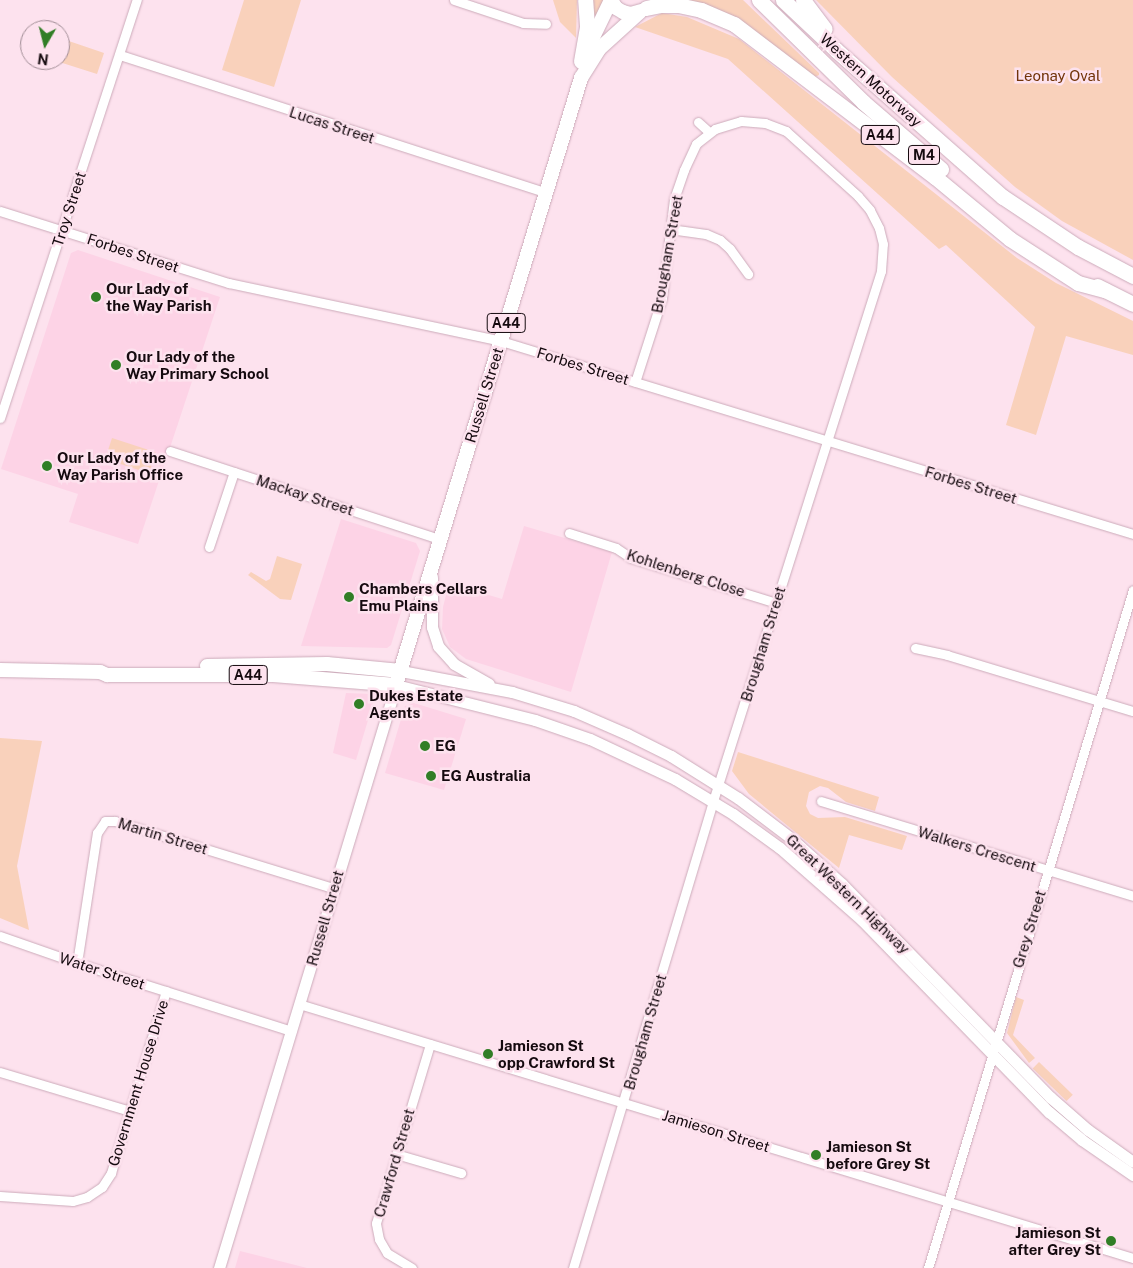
<!DOCTYPE html>
<style>
body{margin:0}
#map{position:relative;width:1133px;height:1268px;overflow:hidden;background:#fde2ee;font-family:"Public Sans",sans-serif}
div>[style]{position:absolute}
.built>*{inset:0;background:#fdd3e6}
.green>*{inset:0;background:#f9d1bb;transform-origin:0 0}
.roads{filter:drop-shadow(0 0 1px #ccabba) drop-shadow(0 0 1px #ccabba)}
.minor>*{height:9px;margin:-4.5px;padding:0 4.5px;transform-origin:4.5px;border-radius:4.5px;background:#fff}
.secondary>*{height:11px;margin:-5.5px;padding:0 5.5px;transform-origin:5.5px;border-radius:5.5px;background:#fff}
.trunk>*{height:14px;margin:-7px;padding:0 7px;transform-origin:7px;border-radius:7px;background:#fff}
.motorway>*{height:15px;margin:-7.5px;padding:0 7.5px;transform-origin:7.5px;border-radius:7.5px;background:#fff}
.dots>*{width:14px;height:14px;translate:-50% -50%;box-sizing:border-box;border:2px solid #fde2ee;border-radius:50%}
span{translate:-50% -50%;white-space:nowrap;text-align:center;line-height:1.15;-webkit-text-stroke:5px #fde2ee;paint-order:stroke}
.shield-label span{padding:1px 4px;background:#fde2ee;border:1px solid;border-radius:4px;-webkit-text-stroke-width:0}
.shield-label{font-size:14px;color:#150a0f;font-weight:700}
.park-label{font-size:15px;color:#713409}
.street-label{font-size:15px;color:#150a0f}
.poi-label{font-size:15px;color:#150a0f;font-weight:700}
.left{translate:0 -50%;text-align:left}
.right{translate:-100% -50%;text-align:right}
.north{position:absolute;left:20px;top:20px;width:50px;height:50px;box-sizing:border-box;background:#fde2ee;border:1px solid #a08c95;border-radius:50%;rotate:188deg;font-size:14px;font-weight:700;line-height:20px;text-align:center;color:#150a0f}
.north::after{content:'';display:block;margin:auto;width:18px;height:22px;background:#317e26;clip-path:polygon(50% 0,100% 100%,50% 72%,0 100%)}
</style>
<div id="map">
<div class="built">
<i style="clip-path:polygon(78px 250px,220px 297px,138px 544px,69px 522px,78px 494px,1px 469px,71px 253px)"></i>
<i style="clip-path:polygon(341px 519px,416px 543px,420px 551px,391px 645px,387px 648px,301px 646px)"></i>
<i style="clip-path:polygon(524px 526px,612px 552px,571px 692px,466px 659px,450px 647px,442px 629px,443px 607px,449px 583px,502px 599px)"></i>
<i style="clip-path:polygon(346px 693px,373px 694px,375px 697px,356px 760px,333px 753px)"></i>
<i style="clip-path:polygon(414px 703px,466px 719px,444px 790px,385px 773px,405px 706px)"></i>
<i style="clip-path:polygon(240px 1251px,307px 1268px,235px 1268px)"></i>
</div>
<div class="green">
<i style="clip-path:polygon(244px 0,301px 0,274px 87px,222px 70px)"></i>
<i style="clip-path:polygon(553px 0,577px 0,576px 38px,560px 22px)"></i>
<i style="clip-path:polygon(588px 0,604px 0,594px 23px)"></i>
<i style="clip-path:polygon(672px 0,743px 0,819px 73px,819px 75px,815px 77px,795px 62px)"></i>
<i style="clip-path:polygon(816px 0,1133px 0,1133px 260px,1062px 221px,1015px 187px,892px 77px)"></i>
<i style="clip-path:polygon(662px 13px,687px 17px,739px 39px,1017px 258px,1056px 283px,1133px 321px,1133px 355px,1066px 336px,1036px 435px,1006px 425px,1035px 327px,946px 245px,939px 249px,728px 59px,635px 27px)"></i>
<i style="clip-path:polygon(60px 38px,104px 53px,97px 74px,53px 60px,60px 60px)"></i>
<i style="left:112px;top:438px;width:46px;height:22px;rotate:18deg"></i>
<i style="clip-path:polygon(277px 556px,302px 564px,291px 600px,280px 599px,248px 575px,251px 572px,266px 581px,270px 579px)"></i>
<i style="clip-path:polygon(0 738px,42px 741px,17px 866px,29px 930px,0 918px)"></i>
<i style="clip-path:polygon(738px 752px,879px 797px,875px 811px,846px 802px,828px 788px,820px 786px,809px 792px,806px 806px,810px 814px,818px 818px,845px 817px,907px 836px,902px 850px,849px 835px,839px 868px,749px 794px,732px 771px)"></i>
<i style="clip-path:polygon(1016px 997px,1024px 1000px,1013px 1035px,1035px 1058px,1029px 1063px,1007px 1033px)"></i>
<i style="left:1039px;top:1062px;width:47px;height:9px;rotate:44deg"></i>
</div>
<div class="roads">
<div class="minor">
<i style="left:454px;top:0;width:73px;rotate:18.4deg"></i>
<i style="left:523px;top:23px;width:23px;rotate:2deg"></i>
<i style="left:120px;top:55px;width:448px;rotate:17.9deg"></i>
<i style="left:698px;top:122px;width:15px;rotate:42deg"></i>
<i style="left:0;top:211px;width:240px;rotate:17.5deg"></i>
<i style="left:229px;top:283px;width:278px;rotate:12deg"></i>
<i style="left:501px;top:341px;width:661px;rotate:16.98deg"></i>
<i style="left:670px;top:229px;width:36px;rotate:8deg"></i>
<i style="left:706px;top:234px;width:15px;rotate:23deg"></i>
<i style="left:720px;top:240px;width:13px;rotate:42deg"></i>
<i style="left:730px;top:249px;width:31px;rotate:54deg"></i>
<i style="left:0;top:418px;width:440px;rotate:-71.9deg"></i>
<i style="left:170px;top:451px;width:284px;rotate:18.1deg"></i>
<i style="left:569px;top:533px;width:49px;rotate:17.7deg"></i>
<i style="left:616px;top:548px;width:18px;rotate:34deg"></i>
<i style="left:631px;top:558px;width:152px;rotate:17.2deg"></i>
<i style="left:209px;top:547px;width:79px;rotate:-71.6deg"></i>
<i style="left:915px;top:648px;width:33px;rotate:12deg"></i>
<i style="left:947px;top:655px;width:194px;rotate:16.8deg"></i>
<i style="left:821px;top:801px;width:326px;rotate:16.9deg"></i>
<i style="left:0;top:936px;width:82px;rotate:19.3deg"></i>
<i style="left:77px;top:963px;width:225px;rotate:17.6deg"></i>
<i style="left:77px;top:963px;width:132px;rotate:-81.3deg"></i>
<i style="left:97px;top:833px;width:14px;rotate:-56deg"></i>
<i style="left:105px;top:821px;width:10px"></i>
<i style="left:115px;top:821px;width:228px;rotate:17.1deg"></i>
<i style="left:299px;top:1004px;width:872px;rotate:16.94deg"></i>
<i style="left:0;top:1072px;width:136px;rotate:16.7deg"></i>
<i style="left:396px;top:1154px;width:68px;rotate:16.3deg"></i>
<i style="left:0;top:1196px;width:73px;rotate:3.9deg"></i>
<i style="left:73px;top:1201px;width:15px;rotate:-16deg"></i>
<i style="left:87px;top:1197px;width:18px;rotate:-34deg"></i>
<i style="left:102px;top:1187px;width:17px;rotate:-57deg"></i>
<i style="left:111px;top:1173px;width:190px;rotate:-73.2deg"></i>
<i style="left:412px;top:1268px;width:29px;rotate:-149deg"></i>
<i style="left:387px;top:1253px;width:16px;rotate:-120deg"></i>
<i style="left:379px;top:1239px;width:16px;rotate:-101deg"></i>
<i style="left:376px;top:1223px;width:187px;rotate:-73.2deg"></i>
<i style="left:573px;top:1268px;width:488px;rotate:-73.3deg"></i>
<i style="left:713px;top:801px;width:556px;rotate:-72.41deg"></i>
<i style="left:881px;top:271px;width:27px;rotate:-86deg"></i>
<i style="left:883px;top:244px;width:16px;rotate:-104deg"></i>
<i style="left:879px;top:228px;width:20px;rotate:-117deg"></i>
<i style="left:870px;top:210px;width:18px;rotate:-131deg"></i>
<i style="left:858px;top:196px;width:97px;rotate:-137.9deg"></i>
<i style="left:786px;top:131px;width:22px;rotate:-159deg"></i>
<i style="left:765px;top:123px;width:24px;rotate:-175deg"></i>
<i style="left:741px;top:121px;width:27px;rotate:163deg"></i>
<i style="left:715px;top:129px;width:24px;rotate:142deg"></i>
<i style="left:696px;top:144px;width:29px;rotate:115deg"></i>
<i style="left:684px;top:170px;width:31px;rotate:109deg"></i>
<i style="left:674px;top:199px;width:100px;rotate:96.9deg"></i>
<i style="left:662px;top:298px;width:88px;rotate:107.8deg"></i>
<i style="left:928px;top:1268px;width:708px;rotate:-73.18deg"></i>
</div>
<div class="secondary">
<i style="left:432px;top:577px;width:50px;rotate:90deg"></i>
<i style="left:432px;top:627px;width:20px;rotate:72deg"></i>
<i style="left:438px;top:646px;width:24px;rotate:48deg"></i>
<i style="left:454px;top:664px;width:40px;rotate:29.7deg"></i>
<i style="left:401px;top:671px;width:113px;rotate:10.7deg"></i>
<i style="left:512px;top:692px;width:65px;rotate:17deg"></i>
<i style="left:574px;top:711px;width:58px;rotate:23.5deg"></i>
<i style="left:627px;top:734px;width:49px;rotate:26.6deg"></i>
<i style="left:671px;top:756px;width:79px;rotate:32.1deg"></i>
<i style="left:738px;top:798px;width:68px;rotate:37.2deg"></i>
<i style="left:792px;top:839px;width:67px;rotate:42deg"></i>
<i style="left:842px;top:884px;width:298px;rotate:45.7deg"></i>
<i style="left:1050px;top:1097px;width:50px;rotate:41deg"></i>
<i style="left:1088px;top:1130px;width:55px;rotate:35.4deg"></i>
<i style="left:219px;top:1268px;width:609px;rotate:-73.11deg"></i>
<i style="left:396px;top:685px;width:143px;rotate:14.1deg"></i>
<i style="left:535px;top:720px;width:58px;rotate:19.1deg"></i>
<i style="left:590px;top:739px;width:94px;rotate:25.2deg"></i>
<i style="left:675px;top:779px;width:68px;rotate:31.1deg"></i>
<i style="left:733px;top:814px;width:58px;rotate:35.9deg"></i>
<i style="left:780px;top:848px;width:109px;rotate:41.3deg"></i>
<i style="left:862px;top:920px;width:268px;rotate:45.8deg"></i>
<i style="left:1049px;top:1112px;width:43px;rotate:40.3deg"></i>
<i style="left:1082px;top:1140px;width:62px;rotate:34.5deg"></i>
</div>
<div class="trunk">
<i style="left:611px;top:0;width:9px;rotate:58deg"></i>
<i style="left:616px;top:8px;width:8px;rotate:30deg"></i>
<i style="left:623px;top:12px;width:8px;rotate:14deg"></i>
<i style="left:631px;top:14px;width:10px;rotate:-17deg"></i>
<i style="left:583px;top:58px;width:64px;rotate:-64.2deg"></i>
<i style="left:207px;top:666px;width:120px;rotate:-1deg"></i>
<i style="left:327px;top:664px;width:74px;rotate:5.4deg"></i>
<i style="left:0;top:670px;width:100px;rotate:1.1deg"></i>
<i style="left:100px;top:672px;width:8px;rotate:23deg"></i>
<i style="left:107px;top:675px;width:166px"></i>
<i style="left:273px;top:675px;width:123px;rotate:4.6deg"></i>
<i style="left:396px;top:685px;width:635px;rotate:-73.05deg"></i>
<i style="left:581px;top:78px;width:34px;rotate:-58deg"></i>
<i style="left:599px;top:49px;width:55px;rotate:-42.1deg"></i>
</div>
<div class="motorway">
<i style="left:759px;top:0;width:146px;rotate:44.4deg"></i>
<i style="left:863px;top:102px;width:103px;rotate:40.7deg"></i>
<i style="left:783px;top:0;width:73px;rotate:43.3deg"></i>
<i style="left:836px;top:50px;width:222px;rotate:41.4deg"></i>
<i style="left:1003px;top:197px;width:90px;rotate:33.7deg"></i>
<i style="left:1078px;top:247px;width:62px;rotate:27.8deg"></i>
<i style="left:803px;top:0;width:36px;rotate:53deg"></i>
<i style="left:646px;top:8px;width:14px;rotate:-12deg"></i>
<i style="left:660px;top:5px;width:18px"></i>
<i style="left:678px;top:5px;width:24px;rotate:12deg"></i>
<i style="left:701px;top:10px;width:36px;rotate:23deg"></i>
<i style="left:734px;top:24px;width:253px;rotate:37.3deg"></i>
<i style="left:935px;top:177px;width:97px;rotate:39.6deg"></i>
<i style="left:1010px;top:239px;width:81px;rotate:32.9deg"></i>
<i style="left:1078px;top:283px;width:28px;rotate:15deg"></i>
<i style="left:581px;top:61px;width:36px;rotate:-80deg"></i>
<i style="left:587px;top:26px;width:26px;rotate:-94deg"></i>
<i style="left:1097px;top:286px;width:40px;rotate:26.6deg"></i>
</div>
</div>
<div class="dots">
<i style="left:96px;top:297px;background:#317e26"></i>
<i style="left:116px;top:365px;background:#317e26"></i>
<i style="left:47px;top:466px;background:#317e26"></i>
<i style="left:349px;top:597px;background:#317e26"></i>
<i style="left:359px;top:704px;background:#317e26"></i>
<i style="left:425px;top:746px;background:#317e26"></i>
<i style="left:431px;top:776px;background:#317e26"></i>
<i style="left:488px;top:1054px;background:#317e26"></i>
<i style="left:816px;top:1155px;background:#317e26"></i>
<i style="left:1111px;top:1241px;background:#317e26"></i>
</div>
<div class="shield-label">
<span style="left:880px;top:135px">A44</span>
<span style="left:924px;top:155px">M4</span>
<span style="left:506px;top:323px">A44</span>
<span style="left:248px;top:675px">A44</span>
</div>
<div class="park-label">
<span style="left:1058px;top:76px">Leonay Oval</span>
</div>
<div class="street-label">
<span style="left:871px;top:80px;rotate:42deg">Western Motorway</span>
<span style="left:332px;top:125px;rotate:18deg">Lucas Street</span>
<span style="left:69px;top:209px;rotate:-72deg">Troy Street</span>
<span style="left:133px;top:253px;rotate:18deg">Forbes Street</span>
<span style="left:667px;top:254px;rotate:-80deg">Brougham Street</span>
<span style="left:583px;top:366px;rotate:17deg">Forbes Street</span>
<span style="left:484px;top:395px;rotate:-73deg">Russell Street</span>
<span style="left:971px;top:485px;rotate:17deg">Forbes Street</span>
<span style="left:305px;top:495px;rotate:18deg">Mackay Street</span>
<span style="left:686px;top:573px;rotate:18deg">Kohlenberg Close</span>
<span style="left:763px;top:644px;rotate:-73deg">Brougham Street</span>
<span style="left:163px;top:836px;rotate:17deg">Martin Street</span>
<span style="left:977px;top:849px;rotate:17deg">Walkers Crescent</span>
<span style="left:848px;top:894px;rotate:44deg">Great Western Highway</span>
<span style="left:325px;top:918px;rotate:-74deg">Russell Street</span>
<span style="left:1029px;top:929px;rotate:-73deg">Grey Street</span>
<span style="left:102px;top:971px;rotate:18deg">Water Street</span>
<span style="left:645px;top:1032px;rotate:-74deg">Brougham Street</span>
<span style="left:138px;top:1083px;rotate:-73deg">Government House Drive</span>
<span style="left:716px;top:1131px;rotate:17deg">Jamieson Street</span>
<span style="left:394px;top:1163px;rotate:-74deg">Crawford Street</span>
</div>
<div class="poi-label">
<span class="left" style="left:106px;top:297px">Our Lady of<br>the Way Parish</span>
<span class="left" style="left:126px;top:365px">Our Lady of the<br>Way Primary School</span>
<span class="left" style="left:57px;top:466px">Our Lady of the<br>Way Parish Office</span>
<span class="left" style="left:359px;top:597px">Chambers Cellars<br>Emu Plains</span>
<span class="left" style="left:369px;top:704px">Dukes Estate<br>Agents</span>
<span class="left" style="left:435px;top:746px">EG</span>
<span class="left" style="left:441px;top:776px">EG Australia</span>
<span class="left" style="left:498px;top:1054px">Jamieson St<br>opp Crawford St</span>
<span class="left" style="left:826px;top:1155px">Jamieson St<br>before Grey St</span>
<span class="right" style="left:1101px;top:1241px">Jamieson St<br>after Grey St</span>
</div>
<div class="north">N</div>
</div>
